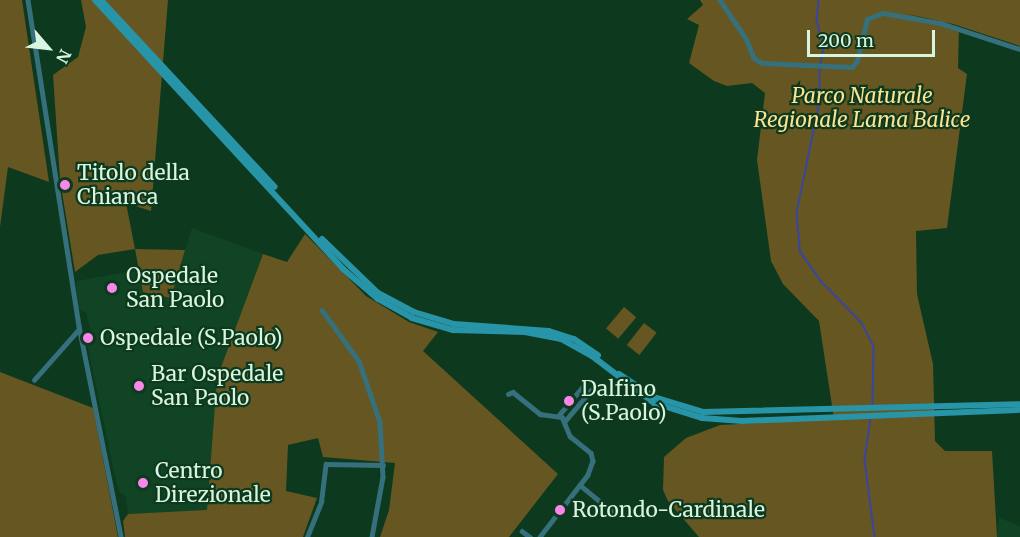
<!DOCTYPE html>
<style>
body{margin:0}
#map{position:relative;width:1020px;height:537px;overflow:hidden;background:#0d391e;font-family:Merriweather,serif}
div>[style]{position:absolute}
.built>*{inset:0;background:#104425}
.green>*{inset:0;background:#665621;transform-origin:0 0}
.stream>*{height:1.5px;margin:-0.75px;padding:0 0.75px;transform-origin:0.75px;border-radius:0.75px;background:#39469f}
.minor>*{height:4.5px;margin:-2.25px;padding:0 2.25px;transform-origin:2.25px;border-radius:2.25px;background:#35707c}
.secondary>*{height:6px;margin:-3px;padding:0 3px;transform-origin:3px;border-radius:3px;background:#2794a8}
.dots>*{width:16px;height:16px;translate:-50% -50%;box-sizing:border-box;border:3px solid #0d391e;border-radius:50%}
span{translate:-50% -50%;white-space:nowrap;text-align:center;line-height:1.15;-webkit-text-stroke:4.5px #0d391e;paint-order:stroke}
.park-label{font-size:21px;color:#fce392;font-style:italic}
.poi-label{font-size:21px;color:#d8f5df}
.left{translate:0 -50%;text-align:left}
.north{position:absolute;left:18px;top:18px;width:60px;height:60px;-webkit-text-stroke:4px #0d391e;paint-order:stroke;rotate:118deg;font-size:16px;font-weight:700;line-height:24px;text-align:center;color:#d8f5df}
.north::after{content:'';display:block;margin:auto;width:21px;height:27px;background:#d8f5df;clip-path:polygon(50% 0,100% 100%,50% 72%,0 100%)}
.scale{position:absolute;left:807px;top:30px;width:128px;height:27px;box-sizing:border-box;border:3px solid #d8f5df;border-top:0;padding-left:8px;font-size:18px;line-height:21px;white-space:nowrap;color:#d8f5df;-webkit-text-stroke:4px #0d391e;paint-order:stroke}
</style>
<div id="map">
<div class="built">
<i style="clip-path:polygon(192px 228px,263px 254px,217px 378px,207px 511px,128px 514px,126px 496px,119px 492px,114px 472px,87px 343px,92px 336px,86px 313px,79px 309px,76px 281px,139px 270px,171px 297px)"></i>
<i style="clip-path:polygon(999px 517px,1020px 527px,1020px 537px,997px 537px)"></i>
</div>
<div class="green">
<i style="clip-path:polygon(0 0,22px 0,49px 182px,8px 167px,0 227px)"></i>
<i style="clip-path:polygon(81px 0,168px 0,151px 211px,126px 203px,135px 249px,185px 250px,171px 298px,143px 292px,135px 249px,98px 255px,75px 272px,60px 180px,53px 75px,78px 57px,86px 27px)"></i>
<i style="clip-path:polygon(700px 0,1020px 0,1020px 46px,953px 24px,903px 13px,959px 27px,958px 68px,967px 74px,947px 228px,916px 231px,917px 294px,933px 364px,935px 441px,945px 451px,992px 451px,997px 537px,699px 537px,668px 501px,663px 490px,664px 457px,686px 438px,720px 425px,834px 419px,819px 321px,783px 284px,771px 261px,757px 160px,765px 93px,752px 83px,727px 86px,714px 81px,689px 63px,699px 25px,687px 19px,703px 5px)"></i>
<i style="clip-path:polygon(305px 234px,366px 296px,409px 322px,438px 332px,423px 351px,558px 474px,509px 537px,380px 537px,389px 510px,395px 463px,323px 457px,318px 438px,288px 445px,286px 491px,317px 498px,303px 537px,125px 537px,123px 521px,128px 514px,207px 510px,217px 378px,263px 254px,287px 262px)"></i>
<i style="left:624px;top:307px;width:16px;height:28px;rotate:40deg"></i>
<i style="left:644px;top:323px;width:16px;height:28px;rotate:38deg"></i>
<i style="clip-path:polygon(0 372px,93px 408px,118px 537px,0 537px)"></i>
</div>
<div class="stream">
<i style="left:819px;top:0;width:21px;rotate:95deg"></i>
<i style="left:817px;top:21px;width:28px;rotate:75deg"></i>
<i style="left:824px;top:48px;width:16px;rotate:101deg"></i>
<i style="left:820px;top:69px;width:32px;rotate:90deg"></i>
<i style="left:820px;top:101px;width:114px;rotate:101.6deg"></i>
<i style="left:797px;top:213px;width:38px;rotate:85deg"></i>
<i style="left:800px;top:251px;width:37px;rotate:55deg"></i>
<i style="left:821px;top:281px;width:59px;rotate:45.7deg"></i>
<i style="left:862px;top:323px;width:27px;rotate:63deg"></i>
<i style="left:874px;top:347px;width:60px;rotate:91deg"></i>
<i style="left:871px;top:417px;width:43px;rotate:97.9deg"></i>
<i style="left:865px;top:460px;width:78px;rotate:82.6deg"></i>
</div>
<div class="minor">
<i style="left:28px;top:0;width:330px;rotate:81.1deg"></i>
<i style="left:79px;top:326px;width:215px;rotate:78.7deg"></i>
<i style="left:720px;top:0;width:48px;rotate:56deg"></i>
<i style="left:747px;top:40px;width:19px;rotate:69deg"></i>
<i style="left:754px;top:58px;width:9px;rotate:32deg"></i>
<i style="left:762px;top:63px;width:90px;rotate:2.5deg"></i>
<i style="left:852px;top:67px;width:8px;rotate:-50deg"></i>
<i style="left:857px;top:61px;width:43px;rotate:-76.6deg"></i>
<i style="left:867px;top:19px;width:17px;rotate:-21deg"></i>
<i style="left:883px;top:13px;width:58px;rotate:10deg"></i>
<i style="left:940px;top:23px;width:84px;rotate:18deg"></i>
<i style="left:322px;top:310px;width:63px;rotate:54deg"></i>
<i style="left:359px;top:361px;width:65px;rotate:71deg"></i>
<i style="left:380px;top:422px;width:55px;rotate:86.9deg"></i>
<i style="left:383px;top:477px;width:61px;rotate:100.4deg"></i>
<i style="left:34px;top:380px;width:68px;rotate:-48.6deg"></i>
<i style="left:508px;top:394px;width:5px;rotate:-22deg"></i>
<i style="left:513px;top:392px;width:35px;rotate:39deg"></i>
<i style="left:540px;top:414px;width:22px;rotate:8deg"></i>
<i style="left:562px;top:417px;width:21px;rotate:67deg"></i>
<i style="left:570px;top:436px;width:27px;rotate:39deg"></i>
<i style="left:591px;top:453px;width:8px;rotate:76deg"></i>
<i style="left:593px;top:461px;width:15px;rotate:110deg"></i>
<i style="left:588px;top:475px;width:78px;rotate:127.7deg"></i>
<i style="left:559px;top:415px;width:38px;rotate:-50deg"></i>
<i style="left:565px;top:421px;width:40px;rotate:-50deg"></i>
<i style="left:580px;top:485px;width:44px;rotate:39.5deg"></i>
<i style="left:522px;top:531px;width:10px;rotate:37deg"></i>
<i style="left:307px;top:537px;width:38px;rotate:-68deg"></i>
<i style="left:321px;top:502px;width:38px;rotate:-83deg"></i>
<i style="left:326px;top:464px;width:57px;rotate:1deg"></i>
</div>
<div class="secondary">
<i style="left:95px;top:0;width:366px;rotate:47.3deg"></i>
<i style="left:343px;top:269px;width:46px;rotate:40.6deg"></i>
<i style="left:378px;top:299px;width:39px;rotate:29deg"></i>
<i style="left:412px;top:318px;width:43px;rotate:16.3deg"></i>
<i style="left:453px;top:330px;width:72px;rotate:1.6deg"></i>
<i style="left:525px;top:332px;width:37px;rotate:11deg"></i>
<i style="left:561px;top:339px;width:35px;rotate:29deg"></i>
<i style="left:592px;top:356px;width:78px;rotate:37.2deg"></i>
<i style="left:654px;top:403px;width:50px;rotate:17.4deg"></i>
<i style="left:702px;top:418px;width:40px;rotate:4.3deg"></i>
<i style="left:742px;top:421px;width:278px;rotate:-2.3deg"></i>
<i style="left:101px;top:0;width:255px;rotate:47.1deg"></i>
<i style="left:322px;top:239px;width:78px;rotate:44deg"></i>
<i style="left:378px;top:293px;width:41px;rotate:27.8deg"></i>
<i style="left:414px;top:312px;width:42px;rotate:16.7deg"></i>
<i style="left:454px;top:324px;width:95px;rotate:4.2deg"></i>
<i style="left:549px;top:331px;width:26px;rotate:18deg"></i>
<i style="left:574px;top:339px;width:29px;rotate:34deg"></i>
<i style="left:619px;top:374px;width:42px;rotate:33.3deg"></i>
<i style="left:654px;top:397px;width:51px;rotate:17deg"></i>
<i style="left:703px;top:412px;width:317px;rotate:-1.4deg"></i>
</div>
<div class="dots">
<i style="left:65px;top:185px;background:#f987e9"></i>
<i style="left:112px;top:288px;background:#f987e9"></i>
<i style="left:88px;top:338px;background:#f987e9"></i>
<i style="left:139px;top:386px;background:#f987e9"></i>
<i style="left:569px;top:401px;background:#f987e9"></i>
<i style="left:143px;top:483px;background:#f987e9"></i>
<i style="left:560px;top:510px;background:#f987e9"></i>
</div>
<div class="park-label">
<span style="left:862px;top:108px">Parco Naturale<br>Regionale Lama Balice</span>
</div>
<div class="poi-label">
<span class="left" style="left:77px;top:185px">Titolo della<br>Chianca</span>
<span class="left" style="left:126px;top:288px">Ospedale<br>San Paolo</span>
<span class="left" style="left:100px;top:338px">Ospedale (S.Paolo)</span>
<span class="left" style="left:151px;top:386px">Bar Ospedale<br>San Paolo</span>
<span class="left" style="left:581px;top:401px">Dalfino<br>(S.Paolo)</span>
<span class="left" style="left:155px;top:483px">Centro<br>Direzionale</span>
<span class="left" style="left:572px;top:510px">Rotondo-Cardinale</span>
</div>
<div class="north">N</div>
<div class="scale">200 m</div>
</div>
